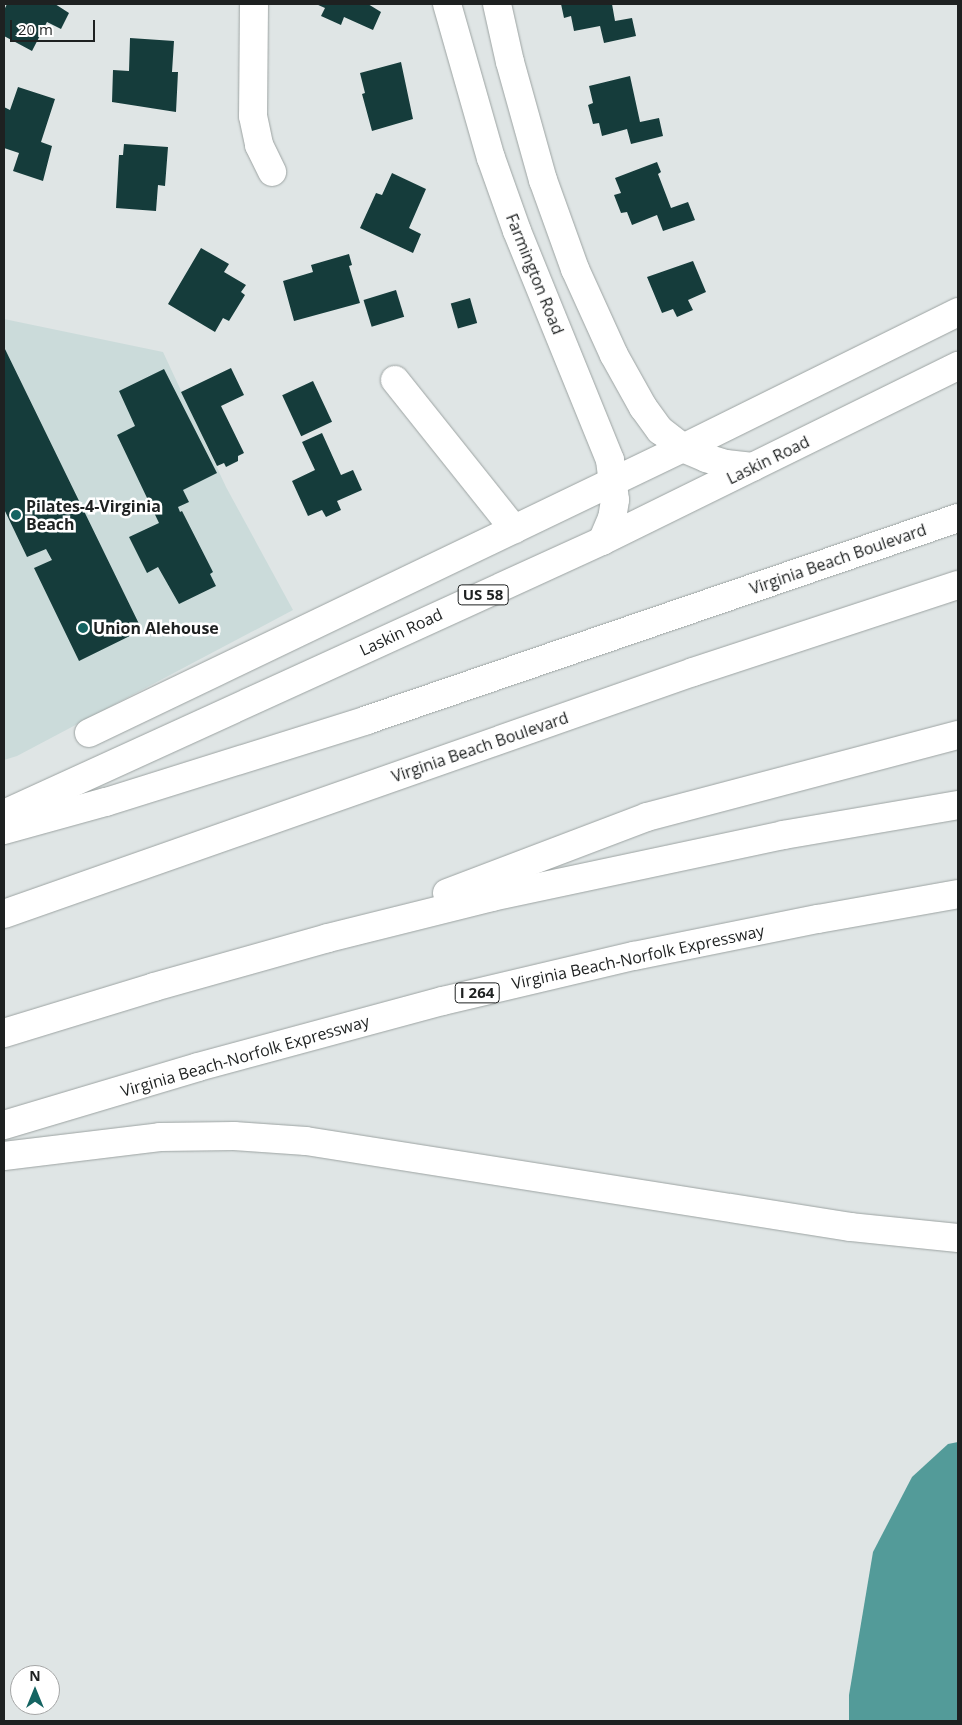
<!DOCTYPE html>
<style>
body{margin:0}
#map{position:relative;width:962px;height:1725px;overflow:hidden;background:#dfe5e5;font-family:"Open Sans",sans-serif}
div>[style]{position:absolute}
.built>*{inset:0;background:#cbdbda}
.water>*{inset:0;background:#539b99}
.building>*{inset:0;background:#153c3b;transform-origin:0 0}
.roads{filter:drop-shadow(0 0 1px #9ca3a2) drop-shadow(0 0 1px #9ca3a2)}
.minor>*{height:28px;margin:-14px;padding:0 14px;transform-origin:14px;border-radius:14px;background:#fff}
.major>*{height:28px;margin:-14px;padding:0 14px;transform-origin:14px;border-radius:14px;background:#fff}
.highway>*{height:28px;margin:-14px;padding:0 14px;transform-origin:14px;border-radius:14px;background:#fff}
.dots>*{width:14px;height:14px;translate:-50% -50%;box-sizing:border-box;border:2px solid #fff;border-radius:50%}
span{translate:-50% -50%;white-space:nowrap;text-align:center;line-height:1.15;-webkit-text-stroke:5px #fff;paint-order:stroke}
.shield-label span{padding:1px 4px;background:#fff;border:1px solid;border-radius:4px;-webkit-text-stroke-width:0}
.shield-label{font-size:15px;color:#1e2121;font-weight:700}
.street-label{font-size:16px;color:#1e2121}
.poi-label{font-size:16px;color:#1e2121;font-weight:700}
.left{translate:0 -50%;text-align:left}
.frame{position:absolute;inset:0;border:5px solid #1e2121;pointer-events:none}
.north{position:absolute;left:10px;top:1665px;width:50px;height:50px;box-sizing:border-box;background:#fff;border:1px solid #a5a6a6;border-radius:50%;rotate:0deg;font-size:14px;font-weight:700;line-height:20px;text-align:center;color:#1e2121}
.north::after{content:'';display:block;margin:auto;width:18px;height:22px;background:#156462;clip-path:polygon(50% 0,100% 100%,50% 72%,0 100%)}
.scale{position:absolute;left:10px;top:20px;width:85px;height:22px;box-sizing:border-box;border:2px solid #1e2121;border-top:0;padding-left:6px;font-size:15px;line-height:18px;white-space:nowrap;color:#1e2121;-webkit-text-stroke:4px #fff;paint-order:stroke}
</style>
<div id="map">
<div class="built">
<i style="clip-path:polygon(4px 319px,163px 352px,226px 487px,293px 610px,17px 756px,4px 760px)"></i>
</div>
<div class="water">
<i style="clip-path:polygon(958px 1442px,958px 1721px,849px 1721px,849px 1695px,873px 1552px,912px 1477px,948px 1444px)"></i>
</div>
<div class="building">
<i style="clip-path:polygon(7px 4px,55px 4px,69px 13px,61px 29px,47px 22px,32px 51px,4px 36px,4px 10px)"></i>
<i style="clip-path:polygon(316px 4px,368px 4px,381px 12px,373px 30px,344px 17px,341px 25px,321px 16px,325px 8px)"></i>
<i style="clip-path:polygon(561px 4px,612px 4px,615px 21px,632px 18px,636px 36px,604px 43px,600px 26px,574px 31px,571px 16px,564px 18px)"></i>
<i style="clip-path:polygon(130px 38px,174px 41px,172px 72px,178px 72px,176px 112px,112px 102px,113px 70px,129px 71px)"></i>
<i style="clip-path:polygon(401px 62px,413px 119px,372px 131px,362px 94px,365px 93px,360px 73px)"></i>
<i style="clip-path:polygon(630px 76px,640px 122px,659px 118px,663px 136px,631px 144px,627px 129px,602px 136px,599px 123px,593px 124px,588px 105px,593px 103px,589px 86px)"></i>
<i style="clip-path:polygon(18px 87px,55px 99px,41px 142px,52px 146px,43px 181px,13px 171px,19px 153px,4px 148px,4px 107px,10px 110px)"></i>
<i style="clip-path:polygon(124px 144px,168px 147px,165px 186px,158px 185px,156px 211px,116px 208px,119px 155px,123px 155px)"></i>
<i style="clip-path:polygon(657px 162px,661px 172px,658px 174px,671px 208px,688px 202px,695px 220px,663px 231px,657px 215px,632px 225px,627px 212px,621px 213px,614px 195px,621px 193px,615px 178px)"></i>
<i style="clip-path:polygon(392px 173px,426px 189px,409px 228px,421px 234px,413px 253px,360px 228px,376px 193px,382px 195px)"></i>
<i style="clip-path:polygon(201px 248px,229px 264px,224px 272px,246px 285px,241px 292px,245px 295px,229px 321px,223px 318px,215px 332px,168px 304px)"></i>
<i style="clip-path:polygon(349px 254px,352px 265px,349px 266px,360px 303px,294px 321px,283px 281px,313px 272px,311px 265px)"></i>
<i style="clip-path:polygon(693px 261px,706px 292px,688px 300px,693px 310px,677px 317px,673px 309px,662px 313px,647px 277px)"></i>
<i style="left:396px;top:290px;width:28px;height:34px;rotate:73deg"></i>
<i style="left:470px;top:298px;width:26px;height:20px;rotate:74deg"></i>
<i style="clip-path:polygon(4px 347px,142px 630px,79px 661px,34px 568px,52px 560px,46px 549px,27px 557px,4px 509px)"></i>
<i style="clip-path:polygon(231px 368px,244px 395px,221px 406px,244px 453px,238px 456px,238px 461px,226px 467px,224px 463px,217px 466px,181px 392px)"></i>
<i style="clip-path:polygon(164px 369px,217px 473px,183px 490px,189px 502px,178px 507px,180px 512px,182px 511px,213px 572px,210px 574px,216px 586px,179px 604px,158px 567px,147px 573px,129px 537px,159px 523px,117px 435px,135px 426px,119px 391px)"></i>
<i style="left:313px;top:381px;width:45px;height:34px;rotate:65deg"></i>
<i style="clip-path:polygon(322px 433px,341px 475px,353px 470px,362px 490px,337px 501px,341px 510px,326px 517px,322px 510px,308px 516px,292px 481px,315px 470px,302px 442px)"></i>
</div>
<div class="roads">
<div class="minor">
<i style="left:254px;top:4px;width:112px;rotate:90.5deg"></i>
<i style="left:253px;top:116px;width:30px;rotate:78deg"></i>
<i style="left:259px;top:145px;width:30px;rotate:64deg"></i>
<i style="left:447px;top:4px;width:160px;rotate:74.1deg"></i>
<i style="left:491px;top:158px;width:77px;rotate:70.4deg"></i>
<i style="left:517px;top:231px;width:247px;rotate:67.9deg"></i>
<i style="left:610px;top:460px;width:40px;rotate:82.9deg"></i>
<i style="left:615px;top:500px;width:18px;rotate:99deg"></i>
<i style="left:612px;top:518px;width:25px;rotate:113deg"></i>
<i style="left:497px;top:4px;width:59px;rotate:77.4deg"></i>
<i style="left:510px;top:62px;width:123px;rotate:74.4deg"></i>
<i style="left:543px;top:180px;width:95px;rotate:70.2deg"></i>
<i style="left:575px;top:269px;width:94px;rotate:65.6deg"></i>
<i style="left:614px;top:355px;width:60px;rotate:60.9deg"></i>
<i style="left:643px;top:407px;width:29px;rotate:54deg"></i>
<i style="left:660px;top:430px;width:29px;rotate:38deg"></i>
<i style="left:683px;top:448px;width:25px;rotate:23deg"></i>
<i style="left:706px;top:458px;width:21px;rotate:17deg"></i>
<i style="left:726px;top:464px;width:27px;rotate:6deg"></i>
<i style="left:395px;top:380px;width:191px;rotate:51.4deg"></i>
<i style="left:89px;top:733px;width:659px;rotate:-25.63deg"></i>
<i style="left:683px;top:448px;width:307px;rotate:-26.3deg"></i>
</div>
<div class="major">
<i style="left:4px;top:814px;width:657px;rotate:-24.54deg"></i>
<i style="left:602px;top:541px;width:397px;rotate:-26.2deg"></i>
<i style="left:4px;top:830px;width:106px;rotate:-15.4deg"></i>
<i style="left:106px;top:802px;width:274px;rotate:-17.4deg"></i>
<i style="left:367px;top:720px;width:625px;rotate:-18.87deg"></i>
<i style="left:4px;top:914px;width:730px;rotate:-19.35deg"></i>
<i style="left:693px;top:672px;width:279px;rotate:-18.2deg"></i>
</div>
<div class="highway">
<i style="left:447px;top:893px;width:214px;rotate:-20.8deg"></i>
<i style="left:647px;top:817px;width:322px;rotate:-14.8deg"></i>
<i style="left:4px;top:1033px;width:157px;rotate:-17deg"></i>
<i style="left:154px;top:987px;width:181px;rotate:-15.7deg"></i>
<i style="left:328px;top:938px;width:169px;rotate:-14deg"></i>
<i style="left:492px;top:897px;width:298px;rotate:-12deg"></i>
<i style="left:783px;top:835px;width:178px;rotate:-9.7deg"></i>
<i style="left:4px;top:1125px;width:202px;rotate:-16.6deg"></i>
<i style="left:198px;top:1067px;width:254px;rotate:-15.1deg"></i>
<i style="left:443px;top:1001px;width:196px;rotate:-13.3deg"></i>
<i style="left:634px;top:956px;width:188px;rotate:-11.4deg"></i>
<i style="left:818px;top:919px;width:142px;rotate:-10.1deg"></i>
<i style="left:4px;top:1156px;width:157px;rotate:-6.9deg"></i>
<i style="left:160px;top:1137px;width:74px;rotate:-0.8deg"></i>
<i style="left:234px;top:1136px;width:72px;rotate:4deg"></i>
<i style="left:306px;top:1141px;width:552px;rotate:8.97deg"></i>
<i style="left:851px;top:1227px;width:108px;rotate:5.9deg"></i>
</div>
</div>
<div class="dots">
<i style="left:16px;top:515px;background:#156462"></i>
<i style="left:83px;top:628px;background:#156462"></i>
</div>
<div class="shield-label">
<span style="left:483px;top:595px">US 58</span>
<span style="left:477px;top:993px">I 264</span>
</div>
<div class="street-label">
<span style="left:535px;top:274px;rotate:68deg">Farmington Road</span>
<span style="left:768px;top:460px;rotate:-26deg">Laskin Road</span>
<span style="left:838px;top:559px;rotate:-19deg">Virginia Beach Boulevard</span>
<span style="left:401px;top:632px;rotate:-25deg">Laskin Road</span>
<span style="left:480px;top:747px;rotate:-19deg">Virginia Beach Boulevard</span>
<span style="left:638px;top:957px;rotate:-12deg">Virginia Beach-Norfolk Expressway</span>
<span style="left:245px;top:1056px;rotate:-16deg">Virginia Beach-Norfolk Expressway</span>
</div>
<div class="poi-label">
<span class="left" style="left:26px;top:515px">Pilates-4-Virginia<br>Beach</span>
<span class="left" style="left:93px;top:628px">Union Alehouse</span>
</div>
<div class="frame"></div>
<div class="north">N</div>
<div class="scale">20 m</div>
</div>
